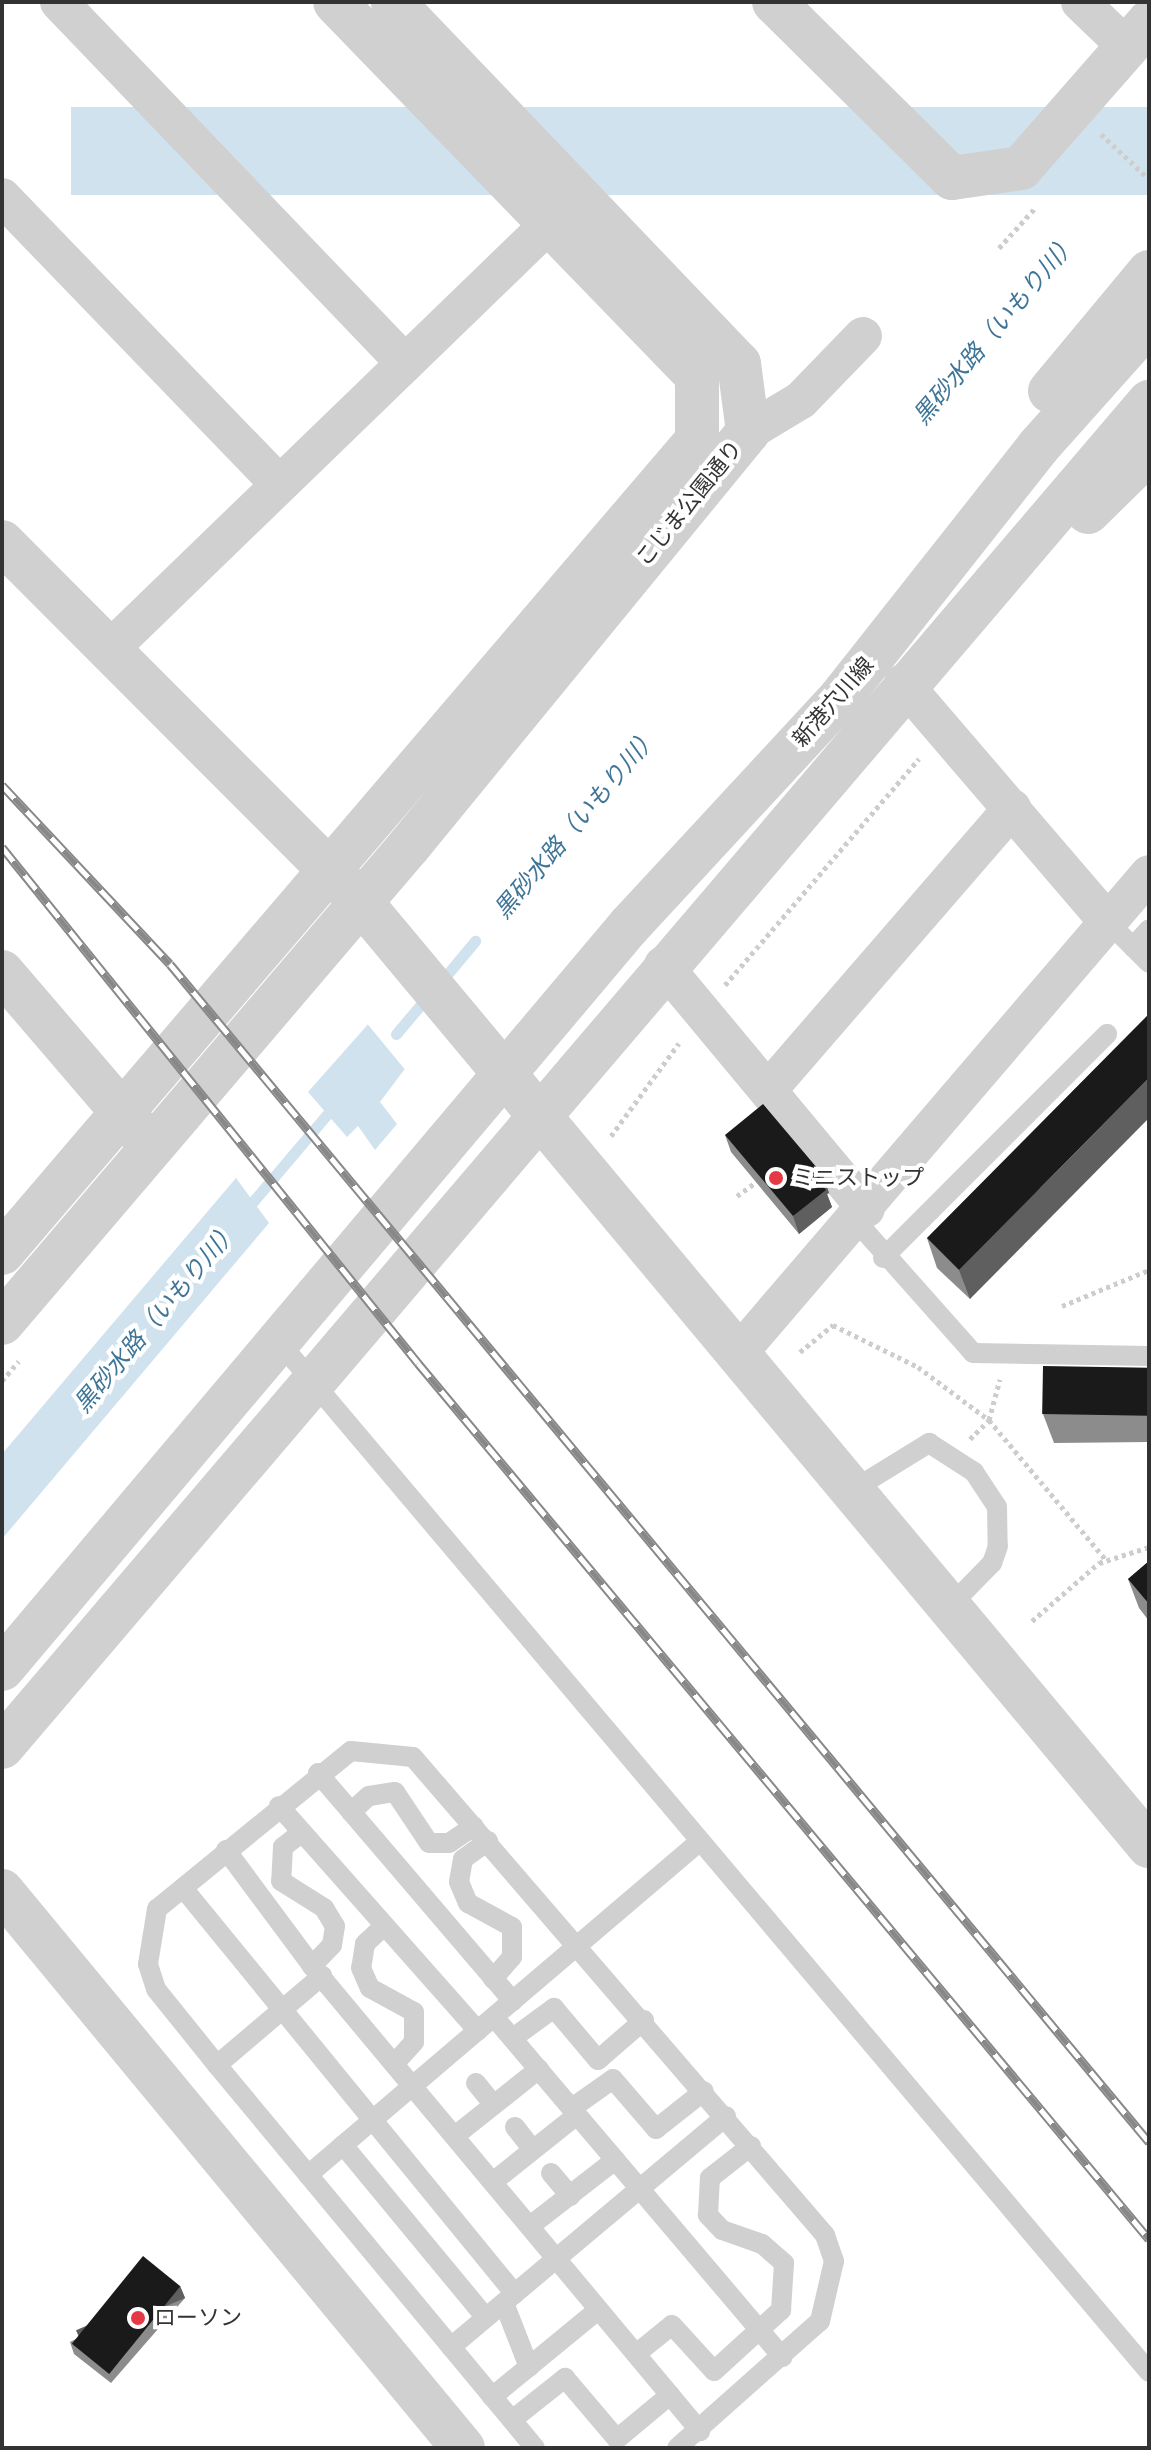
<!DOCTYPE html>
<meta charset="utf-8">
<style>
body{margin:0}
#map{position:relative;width:1151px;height:2450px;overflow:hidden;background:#fff;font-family:"Public Sans","Noto Sans JP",sans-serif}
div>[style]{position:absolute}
.water>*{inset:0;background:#cfe2ee;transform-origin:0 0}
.pier>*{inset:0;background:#fff}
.stream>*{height:11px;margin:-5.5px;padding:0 5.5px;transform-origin:5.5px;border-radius:5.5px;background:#cfe2ee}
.path>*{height:5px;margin-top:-2.5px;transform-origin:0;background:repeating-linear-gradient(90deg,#cdcdcd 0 4px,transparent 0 8px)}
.service>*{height:20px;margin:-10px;padding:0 10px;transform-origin:10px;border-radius:10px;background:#d0d0d0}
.minor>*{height:38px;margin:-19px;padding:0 19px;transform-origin:19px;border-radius:19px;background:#d0d0d0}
.tertiary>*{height:44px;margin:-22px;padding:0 22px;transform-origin:22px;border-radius:22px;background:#d0d0d0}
.rail>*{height:9px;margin-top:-4.5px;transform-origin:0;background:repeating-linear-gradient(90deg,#fff 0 18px,#888 0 36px);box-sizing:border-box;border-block:2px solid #888}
.wall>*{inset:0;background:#8c8c8c}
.shaded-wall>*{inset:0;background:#5f5f5f;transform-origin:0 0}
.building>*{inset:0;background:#1a1a1a;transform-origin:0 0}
.dots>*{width:22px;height:22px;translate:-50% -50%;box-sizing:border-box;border:4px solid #fff;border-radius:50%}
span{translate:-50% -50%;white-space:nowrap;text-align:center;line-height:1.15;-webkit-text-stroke:8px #fff;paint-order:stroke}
.street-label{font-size:22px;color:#333}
.poi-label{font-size:22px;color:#333}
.left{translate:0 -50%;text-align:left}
.water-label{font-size:24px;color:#3f7597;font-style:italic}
.frame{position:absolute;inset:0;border:4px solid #333;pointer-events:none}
</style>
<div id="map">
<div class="water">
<i style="left:1149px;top:107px;width:88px;height:1078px;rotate:90deg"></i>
<i style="clip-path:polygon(386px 1004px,422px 1046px,380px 1102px,397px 1124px,375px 1150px,358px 1126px,347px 1137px,308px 1092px)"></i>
<i style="clip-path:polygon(236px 1178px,269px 1223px,2px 1539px,2px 1454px)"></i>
</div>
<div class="pier">
<i style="clip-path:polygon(385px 1000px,426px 1044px,407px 1072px,365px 1021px)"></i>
</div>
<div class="stream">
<i style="left:440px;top:983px;width:55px;rotate:-50.2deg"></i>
<i style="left:396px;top:1034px;width:50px;rotate:-49.9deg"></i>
<i style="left:245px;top:1211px;width:139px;rotate:-49.7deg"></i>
</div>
<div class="path">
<i style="left:1101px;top:134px;width:66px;rotate:43.2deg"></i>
<i style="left:999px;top:248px;width:55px;rotate:-47.9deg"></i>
<i style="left:725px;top:985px;width:298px;rotate:-49.4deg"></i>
<i style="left:611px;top:1136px;width:115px;rotate:-53.8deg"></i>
<i style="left:737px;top:1196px;width:24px;rotate:-36deg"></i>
<i style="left:1062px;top:1306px;width:94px;rotate:-22.5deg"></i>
<i style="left:800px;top:1352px;width:43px;rotate:-39.3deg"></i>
<i style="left:833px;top:1325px;width:95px;rotate:26.3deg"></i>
<i style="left:918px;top:1367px;width:89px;rotate:36.7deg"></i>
<i style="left:989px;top:1420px;width:182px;rotate:50.1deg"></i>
<i style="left:2px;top:1381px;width:26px;rotate:-50deg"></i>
<i style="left:970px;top:1439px;width:27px;rotate:-45deg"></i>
<i style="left:989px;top:1420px;width:42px;rotate:-75deg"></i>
<i style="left:1032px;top:1621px;width:89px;rotate:-40.9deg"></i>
<i style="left:1099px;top:1563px;width:52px;rotate:-17.7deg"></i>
</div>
<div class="service">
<i style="left:1108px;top:922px;width:58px;rotate:45deg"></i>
<i style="left:1133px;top:947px;width:24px;rotate:-48deg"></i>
<i style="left:856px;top:1221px;width:176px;rotate:48.4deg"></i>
<i style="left:973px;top:1353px;width:176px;rotate:1deg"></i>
<i style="left:883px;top:1258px;width:317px;rotate:-45deg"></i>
<i style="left:279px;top:1342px;width:1348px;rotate:49.81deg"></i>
<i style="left:851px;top:1491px;width:92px;rotate:-31.6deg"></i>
<i style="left:929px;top:1443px;width:54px;rotate:32.8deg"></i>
<i style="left:974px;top:1472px;width:42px;rotate:56.7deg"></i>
<i style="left:997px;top:1507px;width:39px;rotate:89deg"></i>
<i style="left:998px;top:1546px;width:18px;rotate:109deg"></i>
<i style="left:992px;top:1563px;width:62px;rotate:134.3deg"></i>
<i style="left:318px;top:1773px;width:300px;rotate:49.5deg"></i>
<i style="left:279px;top:1806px;width:300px;rotate:48.5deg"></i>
<i style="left:351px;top:1812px;width:24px;rotate:-42deg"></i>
<i style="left:369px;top:1796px;width:26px;rotate:-9deg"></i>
<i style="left:395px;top:1792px;width:61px;rotate:56.3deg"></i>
<i style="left:429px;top:1843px;width:20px"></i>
<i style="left:449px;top:1843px;width:30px;rotate:-34deg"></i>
<i style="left:301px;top:1833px;width:23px;rotate:142deg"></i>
<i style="left:283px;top:1847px;width:34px;rotate:93deg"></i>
<i style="left:281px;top:1881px;width:51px;rotate:32.1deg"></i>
<i style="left:324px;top:1908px;width:21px;rotate:59deg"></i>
<i style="left:335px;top:1926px;width:19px;rotate:99deg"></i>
<i style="left:332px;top:1945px;width:29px;rotate:134deg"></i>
<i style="left:488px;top:1841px;width:31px;rotate:144deg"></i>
<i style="left:463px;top:1859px;width:23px;rotate:100deg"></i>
<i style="left:459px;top:1882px;width:23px;rotate:67deg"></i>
<i style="left:468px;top:1903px;width:50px;rotate:28.6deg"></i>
<i style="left:512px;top:1927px;width:30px;rotate:90deg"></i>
<i style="left:512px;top:1957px;width:29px;rotate:131deg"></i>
<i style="left:226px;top:1850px;width:144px;rotate:53.4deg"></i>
<i style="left:312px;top:1966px;width:606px;rotate:50.16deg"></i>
<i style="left:183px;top:1888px;width:524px;rotate:50.73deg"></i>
<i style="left:384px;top:1926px;width:26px;rotate:137deg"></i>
<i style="left:365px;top:1944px;width:24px;rotate:99deg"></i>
<i style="left:361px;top:1968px;width:22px;rotate:66deg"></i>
<i style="left:370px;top:1988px;width:50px;rotate:28.6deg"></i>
<i style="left:414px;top:2012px;width:30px;rotate:90deg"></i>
<i style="left:414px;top:2042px;width:27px;rotate:132deg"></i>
<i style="left:494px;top:2017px;width:446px;rotate:49.7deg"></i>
<i style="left:513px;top:2038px;width:51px;rotate:-36.2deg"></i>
<i style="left:554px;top:2008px;width:68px;rotate:49.8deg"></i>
<i style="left:598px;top:2060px;width:61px;rotate:-41deg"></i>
<i style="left:217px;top:2065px;width:138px;rotate:-40.3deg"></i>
<i style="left:476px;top:2083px;width:28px;rotate:51deg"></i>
<i style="left:572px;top:2108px;width:50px;rotate:-35.3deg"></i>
<i style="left:613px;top:2079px;width:66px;rotate:49.3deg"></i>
<i style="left:656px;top:2129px;width:61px;rotate:-38.4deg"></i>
<i style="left:515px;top:2127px;width:29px;rotate:52deg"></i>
<i style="left:456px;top:2135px;width:106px;rotate:-38.5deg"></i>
<i style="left:343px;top:2145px;width:224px;rotate:50.4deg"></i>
<i style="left:551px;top:2173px;width:30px;rotate:50deg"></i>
<i style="left:308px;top:2175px;width:515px;rotate:-40.43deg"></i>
<i style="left:494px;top:2181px;width:106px;rotate:-38.5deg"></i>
<i style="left:530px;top:2226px;width:108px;rotate:-37.8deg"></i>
<i style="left:504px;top:2303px;width:69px;rotate:68.7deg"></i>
<i style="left:451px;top:2347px;width:359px;rotate:-40deg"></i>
<i style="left:636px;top:2354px;width:46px;rotate:-38.9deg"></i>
<i style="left:672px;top:2325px;width:62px;rotate:47.6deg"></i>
<i style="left:714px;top:2371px;width:91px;rotate:-42.3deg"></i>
<i style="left:781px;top:2310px;width:47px;rotate:-86.3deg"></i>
<i style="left:784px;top:2263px;width:29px;rotate:-139deg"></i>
<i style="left:762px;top:2244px;width:42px;rotate:-160.7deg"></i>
<i style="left:722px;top:2230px;width:21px;rotate:-133deg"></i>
<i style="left:708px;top:2215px;width:37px;rotate:-87deg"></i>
<i style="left:710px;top:2178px;width:52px;rotate:-38deg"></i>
<i style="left:492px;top:2397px;width:137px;rotate:-39.4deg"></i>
<i style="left:512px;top:2420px;width:68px;rotate:-38.4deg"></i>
<i style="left:565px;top:2378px;width:80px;rotate:49.6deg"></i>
<i style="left:617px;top:2439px;width:69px;rotate:-39.7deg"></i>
<i style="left:535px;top:2448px;width:498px;rotate:-129.7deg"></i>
<i style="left:217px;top:2065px;width:97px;rotate:-128.8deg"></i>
<i style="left:156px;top:1989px;width:26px;rotate:-108deg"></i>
<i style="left:148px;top:1964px;width:56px;rotate:-80.7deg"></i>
<i style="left:157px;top:1909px;width:250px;rotate:-39.2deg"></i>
<i style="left:351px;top:1751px;width:62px;rotate:5.5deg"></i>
<i style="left:413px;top:1757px;width:631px;rotate:49.24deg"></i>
<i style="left:825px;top:2235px;width:28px;rotate:71deg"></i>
<i style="left:834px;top:2261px;width:62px;rotate:103.1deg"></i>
<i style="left:820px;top:2321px;width:191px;rotate:138.4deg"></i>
</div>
<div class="minor">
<i style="left:59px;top:2px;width:500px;rotate:46.22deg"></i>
<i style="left:1080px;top:2px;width:66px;rotate:43.8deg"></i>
<i style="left:2px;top:197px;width:399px;rotate:46deg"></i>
<i style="left:748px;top:432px;width:62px;rotate:-31.1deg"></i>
<i style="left:801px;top:400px;width:89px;rotate:-45.9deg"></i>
<i style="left:111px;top:648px;width:607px;rotate:-44.07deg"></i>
<i style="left:903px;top:683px;width:315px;rotate:49.4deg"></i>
<i style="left:663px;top:965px;width:317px;rotate:50.2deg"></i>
<i style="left:768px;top:1090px;width:373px;rotate:-49.1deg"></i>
<i style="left:737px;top:1355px;width:633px;rotate:-49.42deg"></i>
</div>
<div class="tertiary">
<i style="left:774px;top:2px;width:250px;rotate:44.7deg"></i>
<i style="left:952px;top:178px;width:70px;rotate:-8.2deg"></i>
<i style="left:1021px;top:168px;width:194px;rotate:-48.8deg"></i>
<i style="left:1050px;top:391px;width:155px;rotate:-50.2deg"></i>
<i style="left:1088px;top:512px;width:86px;rotate:-44.5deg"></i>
<i style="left:2px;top:542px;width:508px;rotate:45.08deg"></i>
<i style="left:361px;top:902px;width:1230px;rotate:50.15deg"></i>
<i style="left:2px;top:972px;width:212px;rotate:49.4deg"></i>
<i style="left:2px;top:1253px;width:1070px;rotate:-49.47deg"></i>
<i style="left:697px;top:440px;width:64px;rotate:-90deg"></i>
<i style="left:697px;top:376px;width:520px;rotate:-134.07deg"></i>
<i style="left:2px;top:1323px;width:627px;rotate:-49.53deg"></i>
<i style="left:409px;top:846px;width:535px;rotate:-50.69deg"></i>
<i style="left:748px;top:432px;width:69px;rotate:-97.5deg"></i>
<i style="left:739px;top:364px;width:501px;rotate:-133.71deg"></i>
<i style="left:2px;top:1669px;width:972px;rotate:-49.84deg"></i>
<i style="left:629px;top:926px;width:311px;rotate:-47.2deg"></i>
<i style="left:840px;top:698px;width:320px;rotate:-51.7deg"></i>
<i style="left:1038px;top:447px;width:166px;rotate:-48.2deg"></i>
<i style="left:2px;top:1747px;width:1768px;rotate:-49.54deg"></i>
<i style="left:2px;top:1891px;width:723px;rotate:50.39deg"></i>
</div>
<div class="rail">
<i style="left:2px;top:785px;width:245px;rotate:46.8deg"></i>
<i style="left:170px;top:964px;width:1532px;rotate:50.27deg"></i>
<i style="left:2px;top:847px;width:663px;rotate:51.12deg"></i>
<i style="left:418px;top:1363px;width:1141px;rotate:50.16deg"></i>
</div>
<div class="wall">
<i style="clip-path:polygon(1149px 1014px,970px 1299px,937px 1268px,927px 1238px)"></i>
<i style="clip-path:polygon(725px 1135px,823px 1175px,829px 1193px,827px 1194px,832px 1207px,799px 1234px,731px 1152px)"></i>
<i style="clip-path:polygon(1149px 1367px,1149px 1442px,1054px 1443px,1043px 1414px)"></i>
<i style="clip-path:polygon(1149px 1561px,1149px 1621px,1139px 1608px,1128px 1579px)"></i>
<i style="clip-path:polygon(180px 2286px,185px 2298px,111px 2383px,74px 2354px,70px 2342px)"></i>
</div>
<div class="shaded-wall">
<i style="clip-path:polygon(1149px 1078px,1149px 1118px,970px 1299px,959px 1270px)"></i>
<i style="clip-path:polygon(823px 1175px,829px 1193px,827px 1194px,832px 1207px,799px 1234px,793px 1216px,817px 1179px)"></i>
<i style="left:180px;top:2286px;width:13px;height:113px;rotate:67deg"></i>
</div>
<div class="building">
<i style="clip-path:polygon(1149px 1014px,1149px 1078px,959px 1270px,927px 1238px)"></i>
<i style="clip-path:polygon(763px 1104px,823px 1175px,817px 1179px,826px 1190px,793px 1216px,725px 1135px)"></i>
<i style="left:1043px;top:1366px;width:106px;height:48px;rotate:1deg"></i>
<i style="clip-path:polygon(1149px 1561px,1149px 1604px,1128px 1579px)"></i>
<i style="left:143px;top:2256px;width:48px;height:113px;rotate:39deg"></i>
</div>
<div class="dots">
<i style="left:776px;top:1178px;background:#e63946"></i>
<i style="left:138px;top:2318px;background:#e63946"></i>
</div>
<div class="street-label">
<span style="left:689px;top:503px;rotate:-51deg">こじま公園通り</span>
<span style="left:833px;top:702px;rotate:-49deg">新港穴川線</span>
</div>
<div class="poi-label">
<span class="left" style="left:792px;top:1178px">ミニストップ</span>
<span class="left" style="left:154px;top:2318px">ローソン</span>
</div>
<div class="water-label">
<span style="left:995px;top:329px;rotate:-50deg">黒砂水路（いもり川）</span>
<span style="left:576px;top:823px;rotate:-50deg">黒砂水路（いもり川）</span>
<span style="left:156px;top:1317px;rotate:-50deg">黒砂水路（いもり川）</span>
</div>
<div class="frame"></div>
</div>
